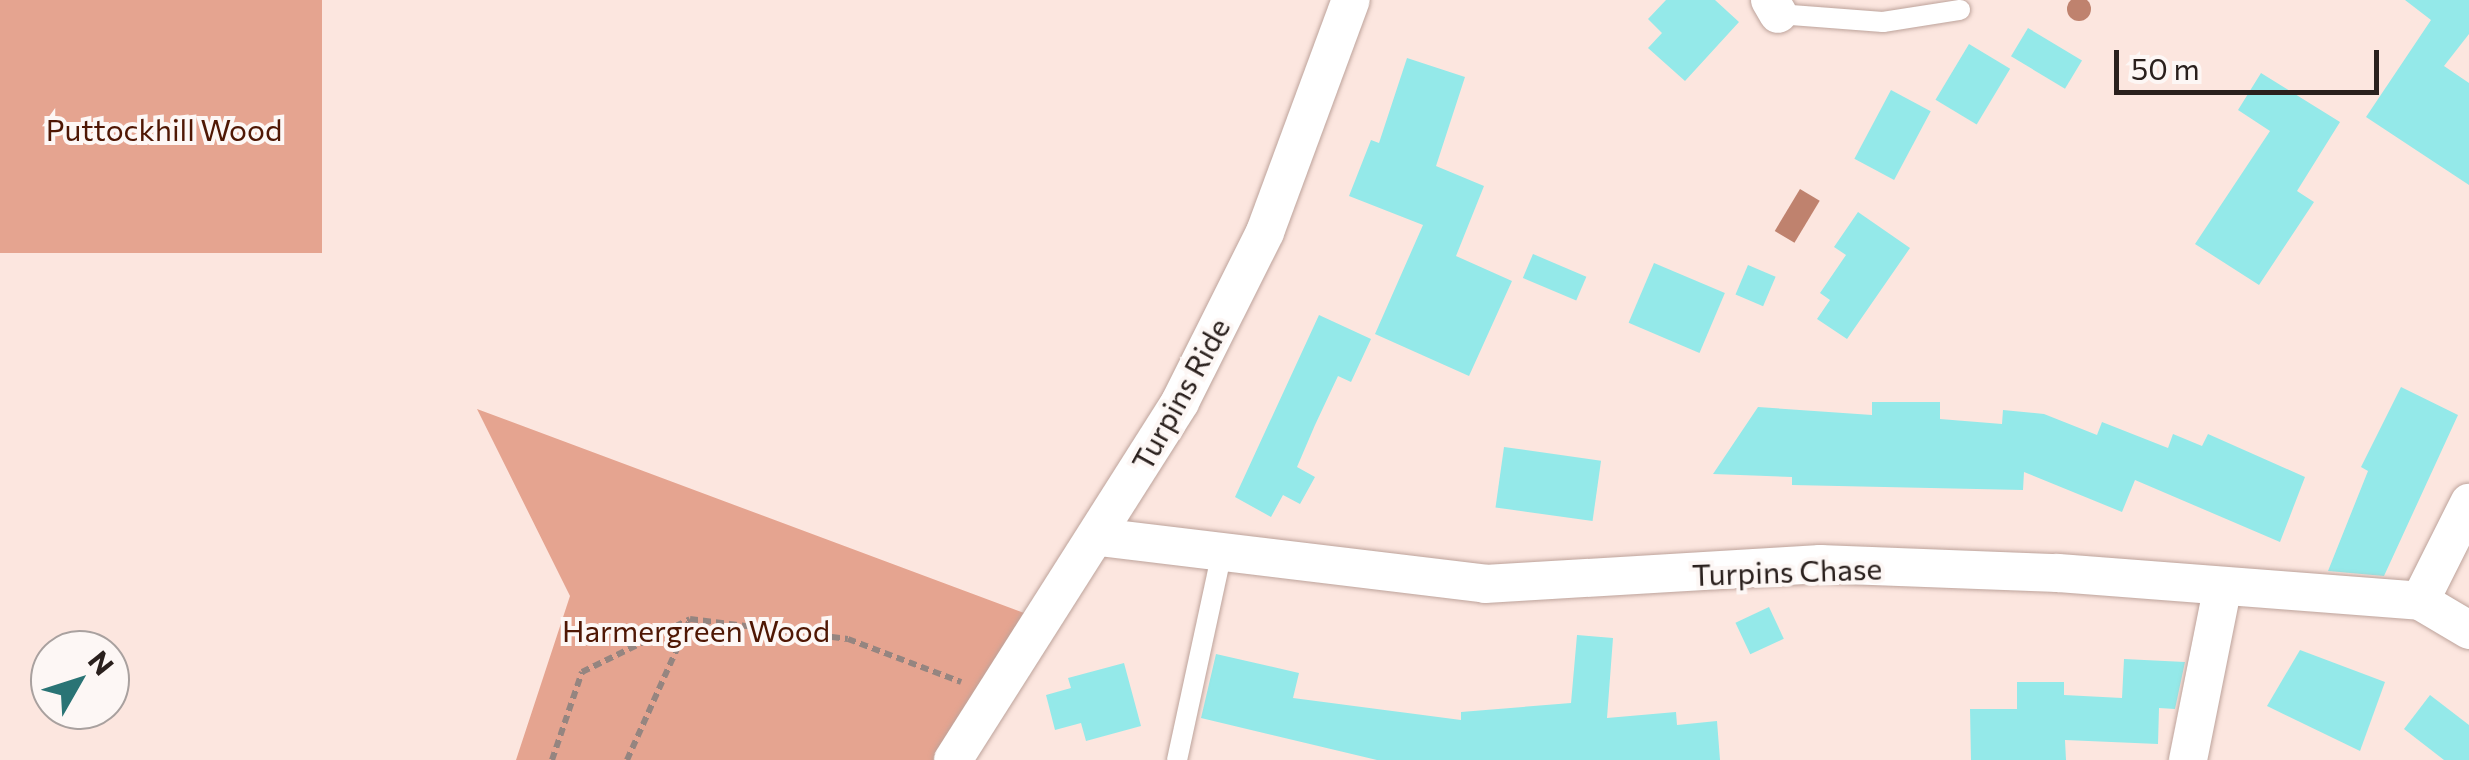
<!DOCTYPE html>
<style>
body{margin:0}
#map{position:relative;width:2469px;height:760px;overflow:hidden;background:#fce6df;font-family:Commissioner,sans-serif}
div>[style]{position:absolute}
.forest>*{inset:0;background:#e5a490;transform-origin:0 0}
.water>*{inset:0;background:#bf826e;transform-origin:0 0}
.round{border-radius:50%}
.building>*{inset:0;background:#94e9e9;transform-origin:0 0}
.path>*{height:6px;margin-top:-3px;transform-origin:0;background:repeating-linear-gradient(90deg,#958580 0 8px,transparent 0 13px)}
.roads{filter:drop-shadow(0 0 2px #bda39b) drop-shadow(0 0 2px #bda39b)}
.lane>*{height:20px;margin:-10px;padding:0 10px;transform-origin:10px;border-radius:10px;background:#fff}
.street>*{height:38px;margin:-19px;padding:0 19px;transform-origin:19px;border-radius:19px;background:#fff}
span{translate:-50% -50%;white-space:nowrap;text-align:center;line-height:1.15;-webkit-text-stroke:8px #fdf7f5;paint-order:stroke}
.park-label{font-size:30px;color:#4f1704}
.street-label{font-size:30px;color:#2a201d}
.north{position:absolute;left:30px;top:630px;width:100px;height:100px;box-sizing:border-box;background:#fdf7f5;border:2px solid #a9a19f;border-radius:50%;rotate:51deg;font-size:28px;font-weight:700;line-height:40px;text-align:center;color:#2a201d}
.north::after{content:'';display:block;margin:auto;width:35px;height:45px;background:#2a7475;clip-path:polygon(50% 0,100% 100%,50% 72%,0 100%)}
.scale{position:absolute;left:2114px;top:50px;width:265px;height:45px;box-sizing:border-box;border:5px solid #2a201d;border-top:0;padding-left:12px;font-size:30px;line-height:35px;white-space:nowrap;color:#2a201d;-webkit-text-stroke:8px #fdf7f5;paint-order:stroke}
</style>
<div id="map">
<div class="forest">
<i style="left:0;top:0;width:322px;height:253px"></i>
<i style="clip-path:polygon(477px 409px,1032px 616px,936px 760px,516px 760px,570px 596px)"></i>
</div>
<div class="water">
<i class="round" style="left:2067px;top:-3px;width:24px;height:24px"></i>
<i style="left:1800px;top:189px;width:23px;height:49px;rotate:31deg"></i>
</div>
<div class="building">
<i style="clip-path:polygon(1666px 0,1715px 0,1739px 22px,1685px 81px,1648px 48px,1662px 33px,1648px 19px)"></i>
<i style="clip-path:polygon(2405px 0,2469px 0,2469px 34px,2444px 66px,2469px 83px,2469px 185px,2366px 117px,2431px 20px)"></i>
<i style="left:2028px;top:28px;width:63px;height:33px;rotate:31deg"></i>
<i style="left:1969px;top:44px;width:48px;height:65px;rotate:31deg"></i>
<i style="clip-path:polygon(1407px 58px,1465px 77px,1436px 166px,1484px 186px,1456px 256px,1512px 281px,1469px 376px,1375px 334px,1423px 225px,1349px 196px,1371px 140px,1379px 143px)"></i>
<i style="clip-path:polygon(2261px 73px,2340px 122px,2297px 191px,2314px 202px,2259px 285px,2195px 244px,2270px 131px,2238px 110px)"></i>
<i style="left:1891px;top:90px;width:45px;height:78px;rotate:28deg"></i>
<i style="clip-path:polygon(1858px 212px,1910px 248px,1847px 339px,1817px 319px,1830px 300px,1820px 293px,1846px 255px,1834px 247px)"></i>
<i style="left:1533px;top:254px;width:58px;height:26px;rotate:23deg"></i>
<i style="left:1654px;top:263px;width:77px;height:65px;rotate:23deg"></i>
<i style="left:1748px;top:265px;width:30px;height:32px;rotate:23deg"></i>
<i style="clip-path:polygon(1319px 315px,1371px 339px,1351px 382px,1338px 376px,1315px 425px,1297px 467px,1315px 477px,1300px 504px,1283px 495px,1271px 517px,1235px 497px)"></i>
<i style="clip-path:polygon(2401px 387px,2458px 415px,2384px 576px,2328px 571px,2368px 471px,2361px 467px)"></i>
<i style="clip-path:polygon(1872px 402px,1940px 402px,1940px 419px,2002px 424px,2003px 410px,2044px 414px,2097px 435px,2102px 422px,2168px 448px,2173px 434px,2202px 446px,2208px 434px,2305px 477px,2280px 542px,2135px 480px,2122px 512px,2024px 472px,2023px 490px,1792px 485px,1792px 477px,1713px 474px,1758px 407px,1872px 415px)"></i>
<i style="left:1504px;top:447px;width:98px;height:61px;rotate:8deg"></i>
<i style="left:1769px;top:607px;width:35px;height:37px;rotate:65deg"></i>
<i style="clip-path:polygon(1577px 635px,1613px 638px,1607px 718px,1676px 712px,1677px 725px,1717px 721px,1720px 760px,1377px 760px,1201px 718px,1216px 654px,1299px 673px,1293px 698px,1461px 720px,1461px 712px,1571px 703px)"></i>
<i style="clip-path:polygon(2300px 650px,2385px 682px,2360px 751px,2267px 706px)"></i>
<i style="clip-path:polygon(2124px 659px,2185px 662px,2175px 709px,2159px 708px,2158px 744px,2065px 740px,2066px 760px,1971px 760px,1970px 709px,2017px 709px,2017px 682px,2064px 682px,2064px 695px,2122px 698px)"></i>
<i style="clip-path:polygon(1124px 663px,1141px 726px,1086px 741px,1081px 723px,1055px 730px,1046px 695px,1071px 688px,1068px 678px)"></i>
<i style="clip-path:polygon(2430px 695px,2469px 725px,2469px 760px,2444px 760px,2404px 729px)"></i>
</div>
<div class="path">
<i style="left:552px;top:760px;width:93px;rotate:-71.2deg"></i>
<i style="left:582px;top:672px;width:120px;rotate:-26.1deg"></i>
<i style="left:690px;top:619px;width:159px;rotate:7.2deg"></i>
<i style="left:848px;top:639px;width:121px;rotate:20.8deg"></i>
<i style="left:627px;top:760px;width:154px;rotate:-65.8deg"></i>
</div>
<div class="roads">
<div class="lane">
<i style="left:1778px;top:14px;width:105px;rotate:4.4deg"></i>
<i style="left:1883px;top:22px;width:78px;rotate:-8.9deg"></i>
<i style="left:1177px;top:760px;width:209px;rotate:-77.8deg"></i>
</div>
<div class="street">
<i style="left:1770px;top:0;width:16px;rotate:60deg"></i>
<i style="left:1099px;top:537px;width:389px;rotate:6.9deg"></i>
<i style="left:1485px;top:584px;width:336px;rotate:-3.4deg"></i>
<i style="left:1820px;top:564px;width:238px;rotate:2.2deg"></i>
<i style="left:2058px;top:573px;width:363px;rotate:4.4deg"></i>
<i style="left:2420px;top:601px;width:57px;rotate:30.6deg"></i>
<i style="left:2420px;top:601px;width:110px;rotate:-63.4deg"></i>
<i style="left:953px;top:760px;width:424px;rotate:-57.6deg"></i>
<i style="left:1180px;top:402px;width:190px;rotate:-63.4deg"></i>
<i style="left:1265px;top:232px;width:247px;rotate:-69.7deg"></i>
<i style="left:2188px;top:760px;width:173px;rotate:-78.7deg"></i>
</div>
</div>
<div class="park-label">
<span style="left:164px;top:129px">Puttockhill Wood</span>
<span style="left:696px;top:630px">Harmergreen Wood</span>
</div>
<div class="street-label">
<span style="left:1180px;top:394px;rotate:-61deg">Turpins Ride</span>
<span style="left:1787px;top:571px;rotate:-2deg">Turpins Chase</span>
</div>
<div class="north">N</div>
<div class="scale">50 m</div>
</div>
